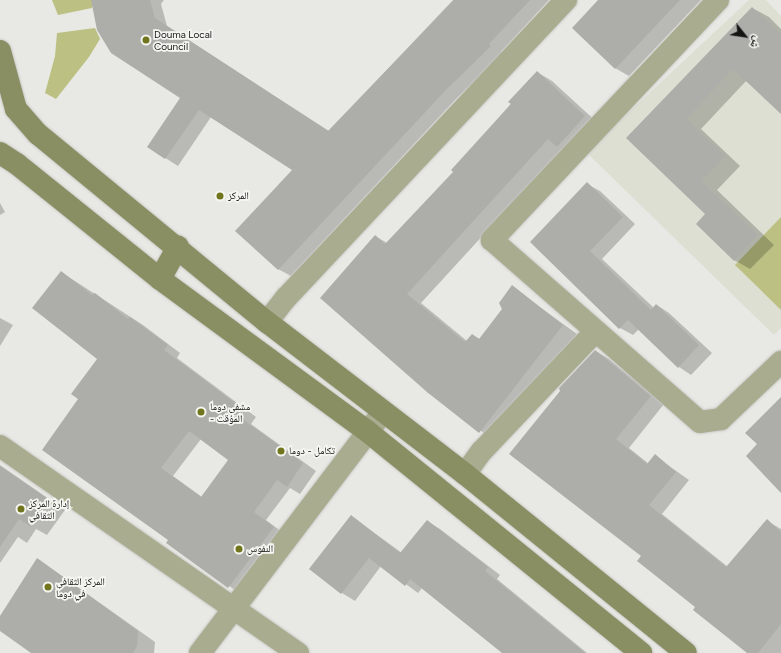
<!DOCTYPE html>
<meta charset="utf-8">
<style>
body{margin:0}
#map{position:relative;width:781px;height:653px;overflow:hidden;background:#e8e9e4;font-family:Figtree,"Noto Naskh Arabic",sans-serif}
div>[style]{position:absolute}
.built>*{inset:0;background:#dddfd3}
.green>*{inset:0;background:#bcc183}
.shadow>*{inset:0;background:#0003}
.building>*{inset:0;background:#adaea9}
.roads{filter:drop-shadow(0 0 1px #c6c7c3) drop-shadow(0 0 1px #c6c7c3)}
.street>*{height:22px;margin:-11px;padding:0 11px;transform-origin:11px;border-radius:11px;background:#a9ac8f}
.secondary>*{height:22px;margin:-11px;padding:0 11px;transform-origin:11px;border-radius:11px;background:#8a8f63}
.dots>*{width:11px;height:11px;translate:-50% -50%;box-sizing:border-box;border:2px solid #f5f6f1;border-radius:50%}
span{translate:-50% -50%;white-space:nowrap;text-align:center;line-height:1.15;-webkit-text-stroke:3.5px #f5f6f1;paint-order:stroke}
.poi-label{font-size:10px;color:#141413}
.left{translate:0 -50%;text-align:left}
.north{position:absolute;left:725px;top:16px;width:40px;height:40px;-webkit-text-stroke:3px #f5f6f1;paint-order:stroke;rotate:120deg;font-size:11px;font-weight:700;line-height:16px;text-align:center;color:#141413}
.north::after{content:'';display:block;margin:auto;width:14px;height:18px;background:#141413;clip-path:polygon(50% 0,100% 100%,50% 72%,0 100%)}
</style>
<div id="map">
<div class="built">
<i style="clip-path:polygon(749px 0,766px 0,781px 16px,781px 328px,774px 335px,586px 152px)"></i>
</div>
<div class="green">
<i style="clip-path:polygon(52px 0,92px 0,92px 8px,58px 15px)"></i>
<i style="clip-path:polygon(95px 28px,100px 39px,89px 57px,56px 99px,45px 93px,55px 56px,57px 33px)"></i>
<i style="clip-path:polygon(781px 217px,781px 310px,735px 265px)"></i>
</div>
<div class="shadow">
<i style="clip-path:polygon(95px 0,164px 0,161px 4px,167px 26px,329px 131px,453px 0,549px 0,501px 52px,503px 54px,456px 99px,291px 276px,278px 269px,293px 170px,211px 117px,178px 166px,148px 147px,182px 98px)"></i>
<i style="clip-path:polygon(599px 0,701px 0,629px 76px,615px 68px)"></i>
<i style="clip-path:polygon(752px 8px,769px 17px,781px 29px,781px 113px,747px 80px,701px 129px,740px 166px,717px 190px,774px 245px,750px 269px,734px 260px,707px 214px,627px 138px)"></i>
<i style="clip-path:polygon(537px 72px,552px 81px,600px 125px,572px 155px,562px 149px,421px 303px,467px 341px,472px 335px,480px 339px,504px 309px,512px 287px,577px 334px,495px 441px,427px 392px,375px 236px,387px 243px,455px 172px)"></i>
<i style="clip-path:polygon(587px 184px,600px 191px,635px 224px,602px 259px,654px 308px,657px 305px,669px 313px,712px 353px,691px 375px,679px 367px,639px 329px,633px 335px,620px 328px,531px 242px)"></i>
<i style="clip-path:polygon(0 203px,5px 212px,0 215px)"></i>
<i style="clip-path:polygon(evenodd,61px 272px,143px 325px,180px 353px,177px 358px,256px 417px,251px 424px,316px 471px,300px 494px,290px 488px,266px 520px,286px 535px,242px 595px,168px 543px,170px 540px,79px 399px,99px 359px,61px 272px,201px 439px,229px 460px,202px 497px,173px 476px,201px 439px)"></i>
<i style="clip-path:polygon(0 318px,13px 325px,0 346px)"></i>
<i style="clip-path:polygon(596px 351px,609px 359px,664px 404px,629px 448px,649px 464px,655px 456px,689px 480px,662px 514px,728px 567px,767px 521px,781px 529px,781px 653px,748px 653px,642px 556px)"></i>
<i style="clip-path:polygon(0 465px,65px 510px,47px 535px,36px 529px,27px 543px,18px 537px,0 563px)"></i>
<i style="clip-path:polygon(351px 516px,402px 553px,427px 521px,440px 529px,500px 575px,497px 579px,587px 653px,505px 653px,422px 588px,418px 593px,381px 566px,355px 601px,342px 593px,310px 568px)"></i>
<i style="clip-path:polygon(38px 559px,155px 642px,154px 653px,33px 653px,0 630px,0 618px)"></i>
</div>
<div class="building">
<i style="clip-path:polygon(91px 0,150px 0,155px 18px,328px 131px,454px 0,530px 0,489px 44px,491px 46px,444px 92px,278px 270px,235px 231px,292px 170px,199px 110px,165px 159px,147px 147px,180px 98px,111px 53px,97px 30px)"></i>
<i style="clip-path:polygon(598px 0,680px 0,615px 69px,572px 28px)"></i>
<i style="clip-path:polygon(752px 7px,781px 34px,781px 114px,733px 69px,686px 119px,725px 156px,701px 181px,758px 235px,734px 261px,696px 224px,705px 214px,626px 138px)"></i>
<i style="clip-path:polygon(537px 71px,585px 116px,557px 147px,548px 139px,407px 294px,465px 342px,472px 334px,479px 339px,502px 309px,499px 303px,512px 285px,563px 325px,479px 433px,427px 392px,320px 298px,375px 235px,385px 244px,453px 172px,451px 170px,511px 104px,508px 102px)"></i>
<i style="clip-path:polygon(587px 182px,623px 217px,590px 251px,651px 310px,656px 304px,699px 345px,678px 368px,628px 320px,619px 329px,530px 242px)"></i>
<i style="clip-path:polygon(evenodd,61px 271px,92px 295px,95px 293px,128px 319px,130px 317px,168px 345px,164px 350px,243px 409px,238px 416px,303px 463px,287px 487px,277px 480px,254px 512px,274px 527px,228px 588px,166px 543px,168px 540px,42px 450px,78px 399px,71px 394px,97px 359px,32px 308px,61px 271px,189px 431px,228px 460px,201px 497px,161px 468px,189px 431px)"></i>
<i style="clip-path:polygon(595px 350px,651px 396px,616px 439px,647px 464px,655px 454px,676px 472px,649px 505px,726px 567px,767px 519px,781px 532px,781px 624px,758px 653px,747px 653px,693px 610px,695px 607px,637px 561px,641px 556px,509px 454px,560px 391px,559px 388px)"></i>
<i style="clip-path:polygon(781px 397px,781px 493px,746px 456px,757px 444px,745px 433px)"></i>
<i style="clip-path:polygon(0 466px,48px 499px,30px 526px,19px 519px,0 547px)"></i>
<i style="clip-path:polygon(351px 515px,400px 553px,427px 520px,488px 567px,485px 571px,585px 653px,502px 653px,410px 579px,405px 586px,369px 558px,341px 594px,309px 569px)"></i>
<i style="clip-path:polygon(37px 558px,138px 631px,137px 646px,133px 653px,31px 653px,0 631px,0 616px)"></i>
</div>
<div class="roads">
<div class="street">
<i style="left:718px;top:0;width:330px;rotate:133.3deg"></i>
<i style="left:492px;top:240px;width:276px;rotate:41.2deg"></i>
<i style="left:700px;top:422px;width:21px;rotate:-8deg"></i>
<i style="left:721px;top:419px;width:83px;rotate:-43.5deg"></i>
<i style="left:267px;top:322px;width:31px;rotate:-52deg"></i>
<i style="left:286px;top:298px;width:409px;rotate:-46.8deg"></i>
<i style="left:0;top:446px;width:363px;rotate:34.8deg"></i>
<i style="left:465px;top:474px;width:29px;rotate:-54deg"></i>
<i style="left:482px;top:451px;width:164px;rotate:-46.5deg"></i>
<i style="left:200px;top:653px;width:303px;rotate:-52.8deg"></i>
</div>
<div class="secondary">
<i style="left:0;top:51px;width:60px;rotate:74.6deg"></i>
<i style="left:16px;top:109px;width:33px;rotate:49deg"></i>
<i style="left:38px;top:134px;width:296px;rotate:39.4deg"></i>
<i style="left:267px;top:322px;width:250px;rotate:37.5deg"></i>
<i style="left:465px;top:474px;width:284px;rotate:39deg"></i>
<i style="left:0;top:153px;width:20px;rotate:33deg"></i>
<i style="left:17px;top:164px;width:184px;rotate:38.8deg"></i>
<i style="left:160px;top:279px;width:257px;rotate:36.3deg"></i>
<i style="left:367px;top:431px;width:353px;rotate:39deg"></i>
<i style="left:160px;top:279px;width:37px;rotate:-61deg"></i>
</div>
</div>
<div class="dots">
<i style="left:146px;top:40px;background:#71761e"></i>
<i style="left:220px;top:196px;background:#71761e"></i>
<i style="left:201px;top:412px;background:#71761e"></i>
<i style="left:281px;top:451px;background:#71761e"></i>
<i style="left:21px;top:509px;background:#71761e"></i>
<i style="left:239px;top:549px;background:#71761e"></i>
<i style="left:48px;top:587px;background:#71761e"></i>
</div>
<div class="poi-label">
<span class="left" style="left:154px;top:40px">Douma Local<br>Council</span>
<span class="left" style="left:228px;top:196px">المركز</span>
<span class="left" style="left:210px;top:412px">مشفى دوما<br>- المؤقت</span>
<span class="left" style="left:289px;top:451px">تكامل - دوما</span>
<span class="left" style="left:29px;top:509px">إدارة المركز<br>الثقافي</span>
<span class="left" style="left:247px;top:549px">النفوس</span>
<span class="left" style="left:56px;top:587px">المركز الثقافي<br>في دوما</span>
</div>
<div class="north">ش</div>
</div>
